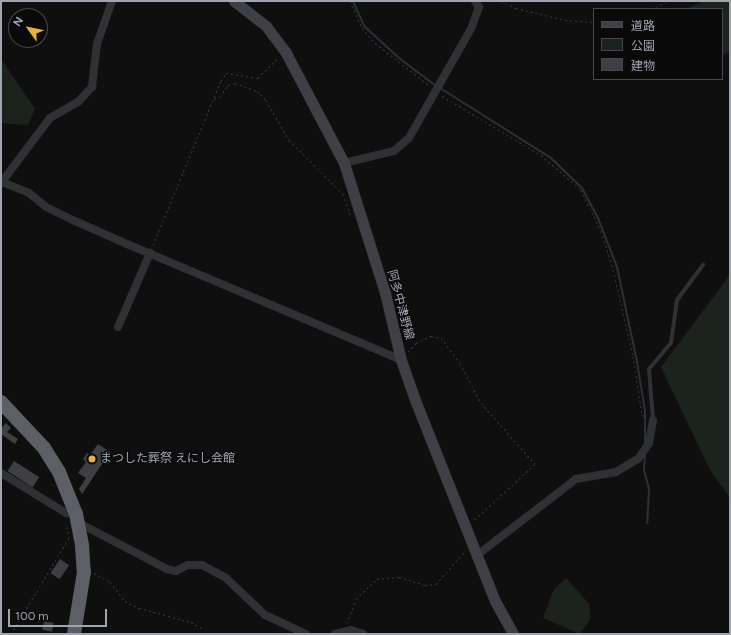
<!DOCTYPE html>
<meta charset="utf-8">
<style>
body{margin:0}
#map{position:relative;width:731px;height:635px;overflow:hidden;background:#0f0f10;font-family:Figtree,"Noto Sans JP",sans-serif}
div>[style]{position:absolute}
.green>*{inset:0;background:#1c231d}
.stream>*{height:2px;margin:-1px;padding:0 1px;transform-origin:1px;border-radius:1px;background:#2a3138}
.building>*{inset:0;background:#3e3f43;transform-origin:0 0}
.path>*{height:1px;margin-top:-0.5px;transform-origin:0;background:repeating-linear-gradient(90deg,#37383c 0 2px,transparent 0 5px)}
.lane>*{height:4px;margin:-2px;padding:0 2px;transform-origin:2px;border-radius:2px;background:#303135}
.street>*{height:8px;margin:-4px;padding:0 4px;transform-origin:4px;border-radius:4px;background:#303135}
.secondary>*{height:11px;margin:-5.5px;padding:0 5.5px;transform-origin:5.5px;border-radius:5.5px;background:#3f4045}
.highway>*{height:14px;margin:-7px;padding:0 7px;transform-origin:7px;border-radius:7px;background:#5d5f66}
.dots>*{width:11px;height:11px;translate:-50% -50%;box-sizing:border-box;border:2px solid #0a0a0b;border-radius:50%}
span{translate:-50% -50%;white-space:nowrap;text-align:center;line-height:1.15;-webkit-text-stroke:3px #0a0a0b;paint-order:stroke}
.street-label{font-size:12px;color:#a1a5b1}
.poi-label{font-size:12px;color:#a1a5b1}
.left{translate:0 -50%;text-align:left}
.frame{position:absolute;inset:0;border:2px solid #a1a5b1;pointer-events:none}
.legend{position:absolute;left:593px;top:8px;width:130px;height:72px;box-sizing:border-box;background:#0a0a0b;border:1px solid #46484d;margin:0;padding:5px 7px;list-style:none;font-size:12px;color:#a1a5b1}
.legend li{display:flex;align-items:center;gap:8px;height:20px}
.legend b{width:20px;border:1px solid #46484d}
.north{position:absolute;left:8px;top:8px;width:40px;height:40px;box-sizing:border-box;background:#0a0a0b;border:1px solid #46484d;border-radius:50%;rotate:303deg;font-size:11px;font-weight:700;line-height:16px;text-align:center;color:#a1a5b1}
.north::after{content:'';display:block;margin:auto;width:14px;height:18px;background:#e6b631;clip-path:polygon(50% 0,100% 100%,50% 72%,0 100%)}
.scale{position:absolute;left:8px;top:609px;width:99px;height:18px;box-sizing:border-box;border:2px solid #a1a5b1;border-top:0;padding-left:5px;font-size:12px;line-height:14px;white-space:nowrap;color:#a1a5b1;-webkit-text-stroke:3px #0a0a0b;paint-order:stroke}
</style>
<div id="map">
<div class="green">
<i style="clip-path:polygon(704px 1px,730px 1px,730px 52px,722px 55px,722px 9px,686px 9px)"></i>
<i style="clip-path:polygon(1px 59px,35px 109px,28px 125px,1px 123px)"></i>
<i style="clip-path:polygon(730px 275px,730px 498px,710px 470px,661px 367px)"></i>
<i style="clip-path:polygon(566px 578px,590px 605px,590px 619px,580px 634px,543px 618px,554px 589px)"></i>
</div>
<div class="stream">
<i style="left:353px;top:1px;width:27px;rotate:66deg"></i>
<i style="left:364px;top:26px;width:47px;rotate:42.4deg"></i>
<i style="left:399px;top:58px;width:46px;rotate:37.1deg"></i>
<i style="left:440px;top:88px;width:131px;rotate:32.2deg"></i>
<i style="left:551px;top:158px;width:43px;rotate:44.1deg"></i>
<i style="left:582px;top:188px;width:34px;rotate:62deg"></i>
<i style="left:598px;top:218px;width:53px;rotate:68.8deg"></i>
<i style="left:617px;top:267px;width:97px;rotate:78.1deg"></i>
<i style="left:637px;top:362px;width:50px;rotate:80.7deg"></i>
<i style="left:645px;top:411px;width:34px;rotate:90deg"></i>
<i style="left:645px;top:455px;width:15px;rotate:94deg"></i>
<i style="left:644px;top:470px;width:20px;rotate:75deg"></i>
<i style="left:649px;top:489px;width:34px;rotate:93deg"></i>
</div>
<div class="building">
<i style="clip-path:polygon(6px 423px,11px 428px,7px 432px,18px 439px,15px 444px,1px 434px,1px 428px)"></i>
<i style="clip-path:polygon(98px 444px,110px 452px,82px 494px,79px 489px,86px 478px,78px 473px,86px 462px,83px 459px,87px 453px,90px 455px)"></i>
<i style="left:14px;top:461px;width:30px;height:12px;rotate:33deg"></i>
<i style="left:60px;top:559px;width:11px;height:17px;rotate:34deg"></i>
<i style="left:44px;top:621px;width:10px;height:9px;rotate:11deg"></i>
</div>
<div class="path">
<i style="left:350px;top:1px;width:30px;rotate:66deg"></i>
<i style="left:362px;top:28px;width:20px;rotate:49deg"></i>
<i style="left:375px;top:43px;width:70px;rotate:38deg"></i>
<i style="left:501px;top:1px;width:17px;rotate:25deg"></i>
<i style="left:516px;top:8px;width:50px;rotate:13.8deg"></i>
<i style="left:565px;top:20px;width:29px;rotate:4deg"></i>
<i style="left:651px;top:9px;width:20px;rotate:-24deg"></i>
<i style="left:442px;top:96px;width:115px;rotate:30.8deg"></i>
<i style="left:541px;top:155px;width:53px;rotate:41.2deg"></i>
<i style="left:581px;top:190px;width:46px;rotate:64deg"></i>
<i style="left:601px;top:231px;width:36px;rotate:72deg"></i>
<i style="left:612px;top:265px;width:93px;rotate:77deg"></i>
<i style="left:633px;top:356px;width:60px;rotate:81.3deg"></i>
<i style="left:642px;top:415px;width:5px;rotate:22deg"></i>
<i style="left:214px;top:99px;width:6px;rotate:-18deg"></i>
<i style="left:220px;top:97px;width:14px;rotate:-56deg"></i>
<i style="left:228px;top:85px;width:7px;rotate:-16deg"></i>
<i style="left:235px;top:83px;width:23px;rotate:20deg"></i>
<i style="left:257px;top:91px;width:13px;rotate:45deg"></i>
<i style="left:266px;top:100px;width:46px;rotate:60.1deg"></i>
<i style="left:289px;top:140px;width:76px;rotate:45deg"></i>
<i style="left:343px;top:194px;width:24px;rotate:71deg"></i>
<i style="left:153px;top:245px;width:178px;rotate:-67.5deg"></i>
<i style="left:221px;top:81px;width:9px;rotate:-58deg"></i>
<i style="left:226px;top:73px;width:32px;rotate:9deg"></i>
<i style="left:258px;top:78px;width:28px;rotate:-45deg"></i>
<i style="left:408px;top:352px;width:12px;rotate:-48deg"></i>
<i style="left:416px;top:343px;width:17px;rotate:-25deg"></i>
<i style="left:431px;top:336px;width:10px;rotate:11deg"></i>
<i style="left:441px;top:338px;width:31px;rotate:53deg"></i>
<i style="left:460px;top:363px;width:45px;rotate:62.3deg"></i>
<i style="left:481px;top:403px;width:81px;rotate:48.5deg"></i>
<i style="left:535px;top:464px;width:84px;rotate:137.4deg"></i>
<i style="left:94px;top:573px;width:18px;rotate:29deg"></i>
<i style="left:110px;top:582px;width:24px;rotate:52deg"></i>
<i style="left:125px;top:601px;width:16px;rotate:27deg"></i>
<i style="left:139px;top:608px;width:54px;rotate:15.1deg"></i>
<i style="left:191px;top:622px;width:13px;rotate:29deg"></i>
<i style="left:347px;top:623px;width:26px;rotate:-69deg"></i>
<i style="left:356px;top:599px;width:29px;rotate:-44deg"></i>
<i style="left:377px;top:579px;width:22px;rotate:-5deg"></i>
<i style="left:399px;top:577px;width:27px;rotate:17deg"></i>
<i style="left:425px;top:585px;width:11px;rotate:-5deg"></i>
<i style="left:436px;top:584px;width:45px;rotate:-48.6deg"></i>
<i style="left:11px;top:634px;width:112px;rotate:-58.9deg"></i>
<i style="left:69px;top:538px;width:11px;rotate:-100deg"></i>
</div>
<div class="lane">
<i style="left:653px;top:420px;width:51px;rotate:-94.5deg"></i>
<i style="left:649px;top:369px;width:34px;rotate:-50deg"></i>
<i style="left:671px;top:343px;width:43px;rotate:-82.1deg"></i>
<i style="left:677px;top:300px;width:44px;rotate:-53.4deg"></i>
</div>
<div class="street">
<i style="left:344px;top:163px;width:51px;rotate:-13.5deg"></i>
<i style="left:394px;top:151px;width:20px;rotate:-41deg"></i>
<i style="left:409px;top:138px;width:125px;rotate:-60.4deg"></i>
<i style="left:471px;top:29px;width:23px;rotate:-70deg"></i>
<i style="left:479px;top:7px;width:7px;rotate:-124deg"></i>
<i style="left:2px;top:182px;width:29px;rotate:22deg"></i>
<i style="left:29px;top:193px;width:22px;rotate:39deg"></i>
<i style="left:46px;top:207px;width:32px;rotate:26deg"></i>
<i style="left:75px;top:221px;width:57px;rotate:23.9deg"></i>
<i style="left:127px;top:244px;width:298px;rotate:22.9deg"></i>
<i style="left:1px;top:183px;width:81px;rotate:-53deg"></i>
<i style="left:50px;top:118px;width:32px;rotate:-30deg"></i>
<i style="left:78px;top:102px;width:21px;rotate:-47deg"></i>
<i style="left:92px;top:87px;width:43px;rotate:-83.4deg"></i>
<i style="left:97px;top:44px;width:46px;rotate:-70.8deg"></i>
<i style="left:118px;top:327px;width:81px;rotate:-66.6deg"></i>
<i style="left:1px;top:473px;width:76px;rotate:31.6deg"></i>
<i style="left:66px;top:513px;width:10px;rotate:6deg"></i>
<i style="left:79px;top:523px;width:99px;rotate:27.6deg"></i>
<i style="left:167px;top:569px;width:9px;rotate:13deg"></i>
<i style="left:176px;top:571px;width:13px;rotate:-27deg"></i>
<i style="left:188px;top:565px;width:14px"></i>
<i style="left:202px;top:565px;width:27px;rotate:28deg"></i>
<i style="left:226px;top:578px;width:54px;rotate:43.5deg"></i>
<i style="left:265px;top:615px;width:45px;rotate:24.9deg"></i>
<i style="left:476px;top:556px;width:126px;rotate:-37.6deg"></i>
<i style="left:576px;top:479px;width:41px;rotate:-9.9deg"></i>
<i style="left:616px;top:472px;width:26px;rotate:-31deg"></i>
<i style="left:638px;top:459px;width:19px;rotate:-55deg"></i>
<i style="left:649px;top:443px;width:23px;rotate:-80deg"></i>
<i style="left:335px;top:634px;width:16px;rotate:-14deg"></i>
<i style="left:351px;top:630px;width:13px;rotate:18deg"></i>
</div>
<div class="secondary">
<i style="left:234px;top:1px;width:41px;rotate:38deg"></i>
<i style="left:266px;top:26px;width:34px;rotate:53deg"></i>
<i style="left:286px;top:53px;width:124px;rotate:62.2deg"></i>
<i style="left:344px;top:163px;width:136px;rotate:72.5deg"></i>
<i style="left:385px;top:293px;width:69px;rotate:76.6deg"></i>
<i style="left:401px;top:360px;width:42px;rotate:70.7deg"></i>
<i style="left:415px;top:400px;width:216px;rotate:68.3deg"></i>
<i style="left:495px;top:601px;width:38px;rotate:61deg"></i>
</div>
<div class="highway">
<i style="left:1px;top:402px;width:63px;rotate:46.9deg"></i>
<i style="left:44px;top:448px;width:28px;rotate:58deg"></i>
<i style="left:59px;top:472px;width:45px;rotate:68deg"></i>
<i style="left:76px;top:514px;width:33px;rotate:79deg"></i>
<i style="left:82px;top:546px;width:26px;rotate:86deg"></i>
<i style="left:84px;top:572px;width:63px;rotate:99.2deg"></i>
</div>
<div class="dots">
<i style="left:92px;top:459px;background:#e6b631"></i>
</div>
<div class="street-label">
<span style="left:400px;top:305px;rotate:75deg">阿多中津野線</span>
</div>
<div class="poi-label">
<span class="left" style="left:100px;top:459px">まつした葬祭 えにし会館</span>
</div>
<div class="frame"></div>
<ul class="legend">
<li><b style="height:5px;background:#3f4045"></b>道路</li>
<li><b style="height:11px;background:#1c231d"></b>公園</li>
<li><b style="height:11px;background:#3e3f43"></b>建物</li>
</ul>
<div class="north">N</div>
<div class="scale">100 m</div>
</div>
